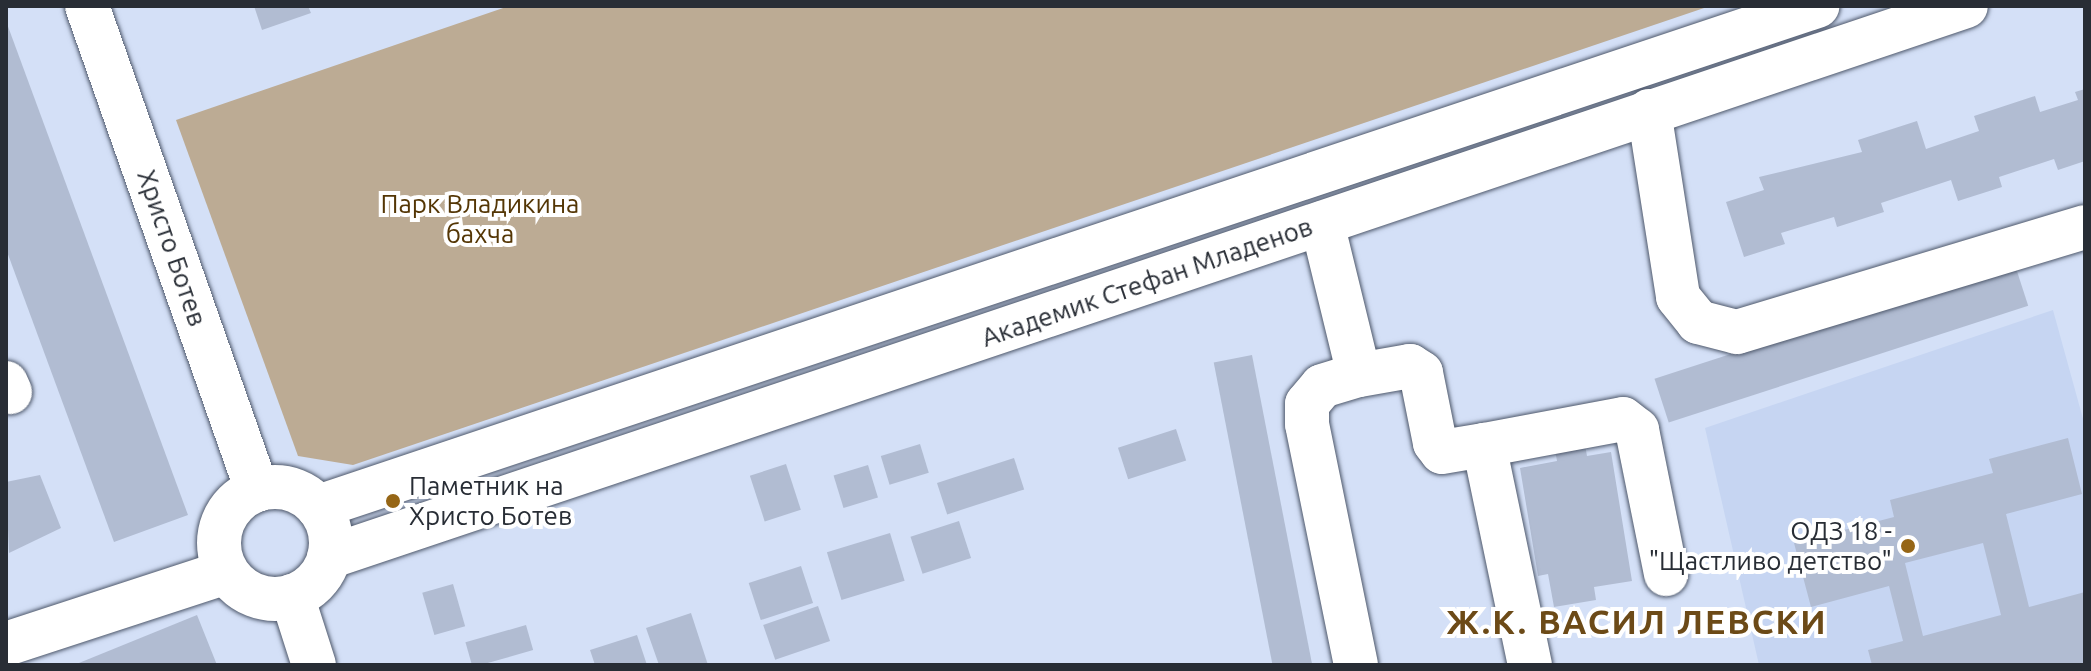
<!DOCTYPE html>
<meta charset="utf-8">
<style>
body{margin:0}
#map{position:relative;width:2091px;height:671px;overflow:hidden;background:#d4e0f7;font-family:Ubuntu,sans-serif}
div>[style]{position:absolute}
.built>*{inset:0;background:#c6d5f2}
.green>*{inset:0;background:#bcab94}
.building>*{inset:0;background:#b1bcd2;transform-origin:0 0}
.roads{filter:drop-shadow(0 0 2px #4e586b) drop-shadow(0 0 2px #4e586b)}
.minor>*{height:44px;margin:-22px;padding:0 22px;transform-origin:22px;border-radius:22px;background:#fff}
.minor>.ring{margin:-22px;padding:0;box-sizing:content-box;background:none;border:44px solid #fff;border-radius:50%}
.dots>*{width:22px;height:22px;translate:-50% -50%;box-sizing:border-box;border:4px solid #fff;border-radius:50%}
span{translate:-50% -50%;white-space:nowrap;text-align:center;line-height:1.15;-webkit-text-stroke:8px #fff;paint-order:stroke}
.park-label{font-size:26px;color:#543605}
.street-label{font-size:26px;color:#282d35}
.poi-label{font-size:26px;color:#282d35}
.left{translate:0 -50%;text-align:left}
.right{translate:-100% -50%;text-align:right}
.district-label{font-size:34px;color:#6c4a17;font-weight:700;letter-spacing:2px}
.frame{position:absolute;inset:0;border:8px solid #282d35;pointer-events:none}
</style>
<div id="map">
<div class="built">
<i style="clip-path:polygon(2053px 310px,2085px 426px,2085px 665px,1759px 665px,1705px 428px)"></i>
</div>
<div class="green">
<i style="clip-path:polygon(509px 6px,1710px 6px,353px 465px,298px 456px,176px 120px)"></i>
</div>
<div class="building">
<i style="clip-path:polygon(254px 6px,308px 6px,311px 13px,262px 30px)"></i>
<i style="clip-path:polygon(6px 21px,188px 515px,114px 542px,6px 249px)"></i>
<i style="clip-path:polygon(2085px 89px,2085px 161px,2058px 170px,2054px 159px,1999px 177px,2002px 187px,1958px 201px,1951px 180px,1881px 203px,1884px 212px,1837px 227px,1834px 217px,1781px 233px,1785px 244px,1744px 257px,1726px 202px,1764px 190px,1759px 177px,1862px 152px,1858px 140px,1917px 121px,1926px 149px,1979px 131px,1974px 116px,2035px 96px,2040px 112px,2078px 100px,2075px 92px)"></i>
<i style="left:2014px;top:262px;width:46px;height:378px;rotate:72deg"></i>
<i style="left:1252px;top:355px;width:315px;height:39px;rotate:79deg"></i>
<i style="left:1176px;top:429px;width:33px;height:61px;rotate:72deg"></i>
<i style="clip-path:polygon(evenodd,2068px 438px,2082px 494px,2006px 514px,2029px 607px,2085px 592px,2085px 665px,1872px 665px,1868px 650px,1903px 641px,1889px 586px,1811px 607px,1794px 543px,1894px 517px,1890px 500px,1993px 473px,1989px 459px,2068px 438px,1983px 543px,2001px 615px,1923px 636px,1905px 563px,1983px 543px)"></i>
<i style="clip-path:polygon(1584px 439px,1587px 456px,1611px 452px,1632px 581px,1594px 587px,1596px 600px,1554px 607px,1548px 574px,1538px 576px,1520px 468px,1557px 461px,1554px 444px)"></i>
<i style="left:920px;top:444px;width:30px;height:41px;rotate:73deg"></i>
<i style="left:1014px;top:458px;width:33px;height:81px;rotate:72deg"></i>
<i style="left:786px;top:464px;width:48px;height:38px;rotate:72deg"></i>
<i style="left:868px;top:465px;width:34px;height:36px;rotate:73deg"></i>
<i style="clip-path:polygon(40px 475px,61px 528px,9px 553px,6px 482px)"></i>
<i style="left:959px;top:521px;width:39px;height:51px;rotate:72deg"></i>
<i style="left:890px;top:533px;width:50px;height:66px;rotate:73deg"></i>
<i style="left:801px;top:566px;width:39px;height:55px;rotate:72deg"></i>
<i style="left:453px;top:584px;width:44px;height:32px;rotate:74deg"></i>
<i style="left:818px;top:606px;width:37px;height:58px;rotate:71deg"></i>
<i style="clip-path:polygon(691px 613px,708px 665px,659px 665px,646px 628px)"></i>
<i style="clip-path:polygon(197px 615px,217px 665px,74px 665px)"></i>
<i style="left:526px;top:625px;width:26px;height:63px;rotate:74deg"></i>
<i style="clip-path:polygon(637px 635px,647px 665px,595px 665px,590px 650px)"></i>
</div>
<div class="roads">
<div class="minor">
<i style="left:87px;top:6px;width:513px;rotate:70.65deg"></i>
<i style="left:1649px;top:111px;width:188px;rotate:81.1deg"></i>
<i style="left:1678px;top:297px;width:32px;rotate:51deg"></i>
<i style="left:1698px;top:322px;width:40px;rotate:14.4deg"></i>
<i style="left:1737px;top:332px;width:363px;rotate:-16.8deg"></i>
<i style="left:1322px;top:223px;width:156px;rotate:76.3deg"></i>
<i style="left:1359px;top:375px;width:52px;rotate:-10deg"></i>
<i style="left:1410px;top:366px;width:13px;rotate:32deg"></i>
<i style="left:1421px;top:373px;width:71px;rotate:78.7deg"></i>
<i style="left:1435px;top:443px;width:11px;rotate:52deg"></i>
<i style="left:1442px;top:452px;width:43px;rotate:-9.5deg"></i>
<i style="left:1484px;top:445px;width:225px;rotate:78.2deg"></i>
<i style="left:6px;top:383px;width:10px;rotate:66deg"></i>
<i style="left:1484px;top:445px;width:141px;rotate:-10.6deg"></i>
<i style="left:1623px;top:419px;width:18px;rotate:38deg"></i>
<i style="left:1637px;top:430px;width:147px;rotate:78.6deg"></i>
<i class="ring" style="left:219px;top:487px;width:68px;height:68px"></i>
<i style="left:318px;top:507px;width:1581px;rotate:-18.48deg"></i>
<i style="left:329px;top:557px;width:1727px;rotate:-18.6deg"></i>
<i style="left:292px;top:596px;width:72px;rotate:72.3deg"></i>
<i style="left:6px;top:644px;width:231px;rotate:-18.1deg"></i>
<i style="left:1356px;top:665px;width:246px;rotate:-101.5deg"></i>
<i style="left:1307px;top:424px;width:20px;rotate:-90deg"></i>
<i style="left:1307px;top:404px;width:23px;rotate:-50deg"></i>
<i style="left:1322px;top:386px;width:39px;rotate:-17deg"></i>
</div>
</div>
<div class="dots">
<i style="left:393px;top:501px;background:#966616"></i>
<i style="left:1908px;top:546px;background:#966616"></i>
</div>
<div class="park-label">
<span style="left:480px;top:219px">Парк Владикина<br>бахча</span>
</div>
<div class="street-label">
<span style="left:172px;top:248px;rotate:71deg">Христо Ботев</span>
<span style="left:1147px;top:282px;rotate:-19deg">Академик Стефан Младенов</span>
</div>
<div class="poi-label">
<span class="left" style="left:409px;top:501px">Паметник на<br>Христо Ботев</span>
<span class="right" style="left:1892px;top:546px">ОДЗ 18 -<br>"Щастливо детство"</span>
</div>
<div class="district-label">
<span style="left:1637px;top:622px">Ж.К. ВАСИЛ ЛЕВСКИ</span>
</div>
<div class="frame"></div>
</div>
